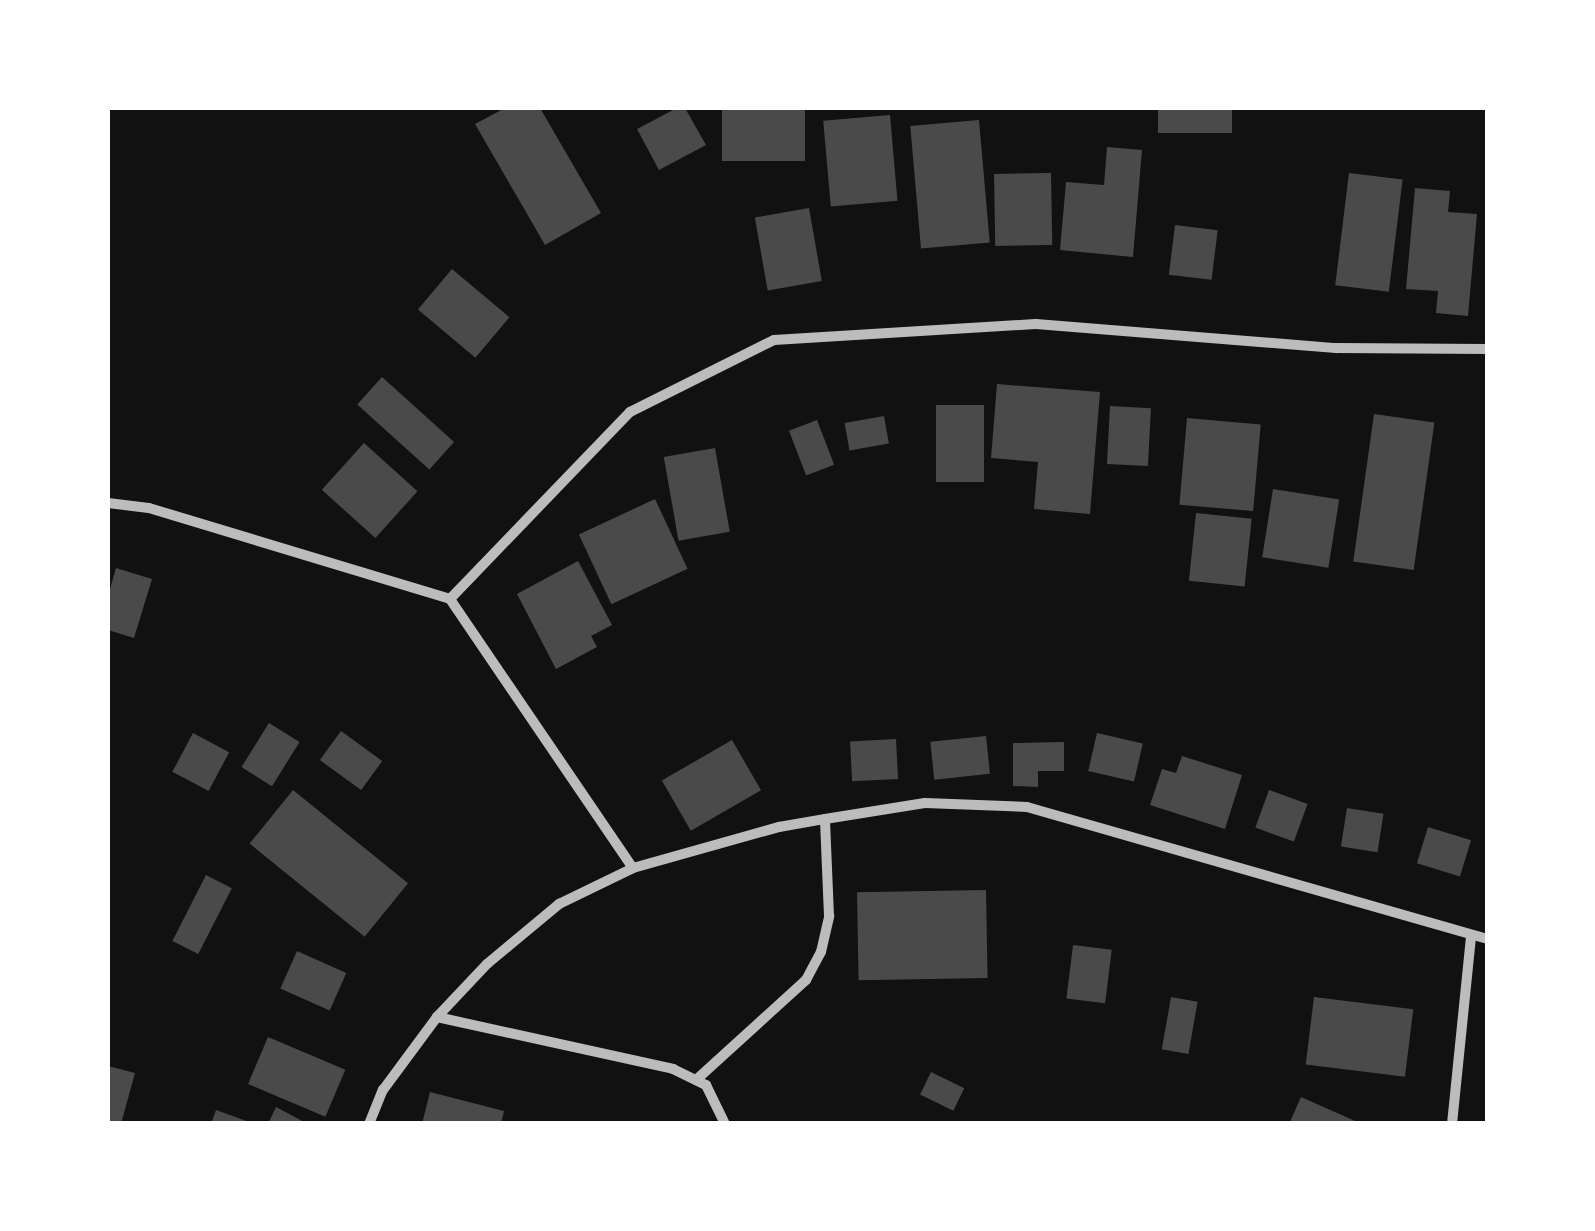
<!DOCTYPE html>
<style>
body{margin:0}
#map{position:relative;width:1595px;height:1231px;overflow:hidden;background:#111;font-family:"Varela Round",sans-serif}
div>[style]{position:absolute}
.building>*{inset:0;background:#4a4a4a;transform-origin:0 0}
.minor>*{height:10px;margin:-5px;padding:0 5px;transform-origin:5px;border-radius:5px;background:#bcbcbc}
span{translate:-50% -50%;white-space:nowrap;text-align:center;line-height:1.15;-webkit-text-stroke:10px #fff;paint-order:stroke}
.frame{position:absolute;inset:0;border:110px solid #fff;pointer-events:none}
</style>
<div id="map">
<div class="building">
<i style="clip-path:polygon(505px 108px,540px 108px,601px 213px,545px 245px,475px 124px)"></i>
<i style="clip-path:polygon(677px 108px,685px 108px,706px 145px,659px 170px,637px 129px)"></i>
<i style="left:722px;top:108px;width:83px;height:53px"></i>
<i style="left:1158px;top:108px;width:74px;height:25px"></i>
<i style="left:890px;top:115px;width:86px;height:67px;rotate:85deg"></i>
<i style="left:979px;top:120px;width:123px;height:69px;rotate:85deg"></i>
<i style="clip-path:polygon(1107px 147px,1142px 150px,1133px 257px,1060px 250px,1066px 182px,1104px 185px)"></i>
<i style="left:1051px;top:173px;width:72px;height:57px;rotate:89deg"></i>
<i style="left:1349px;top:173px;width:54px;height:113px;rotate:7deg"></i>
<i style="clip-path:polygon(1415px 188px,1450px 191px,1448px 212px,1477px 214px,1468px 316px,1436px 313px,1438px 291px,1406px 289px)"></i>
<i style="left:809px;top:208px;width:74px;height:55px;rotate:80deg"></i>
<i style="left:1175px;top:225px;width:43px;height:50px;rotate:7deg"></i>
<i style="left:452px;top:269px;width:75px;height:53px;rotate:40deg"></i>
<i style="left:382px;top:377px;width:97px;height:37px;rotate:42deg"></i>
<i style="clip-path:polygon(997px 384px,1100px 392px,1090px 514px,1034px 509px,1038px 462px,991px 458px)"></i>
<i style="left:936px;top:405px;width:48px;height:77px"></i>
<i style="left:1110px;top:406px;width:41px;height:58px;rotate:3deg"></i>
<i style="left:1374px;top:414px;width:61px;height:149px;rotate:8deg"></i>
<i style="left:884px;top:416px;width:28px;height:40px;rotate:80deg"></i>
<i style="left:1187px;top:418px;width:74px;height:87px;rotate:5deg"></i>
<i style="left:817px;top:420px;width:48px;height:30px;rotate:69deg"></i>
<i style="left:364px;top:443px;width:72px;height:63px;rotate:42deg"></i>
<i style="left:715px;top:448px;width:85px;height:52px;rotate:80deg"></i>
<i style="left:1273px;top:489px;width:67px;height:69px;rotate:9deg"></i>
<i style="left:655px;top:499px;width:77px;height:84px;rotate:65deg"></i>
<i style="left:1196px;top:513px;width:56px;height:68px;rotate:6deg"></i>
<i style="clip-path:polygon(578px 561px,612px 625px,591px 636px,597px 647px,556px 669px,517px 594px)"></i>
<i style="clip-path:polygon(116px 568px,152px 579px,134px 638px,108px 630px,108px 596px)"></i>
<i style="left:269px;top:723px;width:36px;height:52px;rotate:32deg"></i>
<i style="left:341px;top:731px;width:51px;height:36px;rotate:36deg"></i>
<i style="left:193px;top:733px;width:41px;height:44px;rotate:28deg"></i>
<i style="left:1097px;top:733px;width:47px;height:39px;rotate:13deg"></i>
<i style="left:986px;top:736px;width:38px;height:56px;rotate:84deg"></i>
<i style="left:896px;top:739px;width:40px;height:46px;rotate:87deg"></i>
<i style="left:732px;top:740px;width:58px;height:81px;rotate:60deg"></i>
<i style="clip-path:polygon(1064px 742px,1064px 771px,1038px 771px,1038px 787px,1013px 786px,1013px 743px)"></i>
<i style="clip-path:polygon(1182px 756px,1242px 775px,1225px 829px,1150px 805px,1162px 769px,1176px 773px)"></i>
<i style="left:293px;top:790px;width:148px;height:69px;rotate:39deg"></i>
<i style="left:1269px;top:790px;width:41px;height:40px;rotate:20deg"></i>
<i style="left:1347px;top:808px;width:37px;height:39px;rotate:9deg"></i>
<i style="left:1428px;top:827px;width:45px;height:38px;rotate:17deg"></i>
<i style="left:206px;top:875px;width:29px;height:74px;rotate:27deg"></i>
<i style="left:986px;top:890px;width:88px;height:129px;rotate:89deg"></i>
<i style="left:1073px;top:945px;width:39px;height:54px;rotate:7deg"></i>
<i style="left:297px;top:951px;width:54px;height:41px;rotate:24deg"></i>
<i style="left:1171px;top:997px;width:27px;height:53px;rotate:10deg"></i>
<i style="left:1314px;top:997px;width:100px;height:68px;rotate:7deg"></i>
<i style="left:268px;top:1037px;width:84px;height:51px;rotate:23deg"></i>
<i style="clip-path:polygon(108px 1066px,135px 1073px,121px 1124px,108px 1124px)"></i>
<i style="left:931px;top:1072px;width:37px;height:25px;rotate:26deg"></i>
<i style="clip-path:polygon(430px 1092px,504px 1111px,501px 1124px,422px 1124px)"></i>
<i style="clip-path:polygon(1301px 1097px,1362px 1124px,1289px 1124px)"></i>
<i style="clip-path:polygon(276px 1107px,308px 1124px,268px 1124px)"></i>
<i style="clip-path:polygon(216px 1110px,252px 1123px,252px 1124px,211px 1124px)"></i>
</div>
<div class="minor">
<i style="left:108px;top:503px;width:41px;rotate:7deg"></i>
<i style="left:149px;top:508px;width:314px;rotate:16.8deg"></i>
<i style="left:450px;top:599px;width:260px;rotate:-46.1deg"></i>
<i style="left:630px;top:412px;width:161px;rotate:-26.6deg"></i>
<i style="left:774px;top:340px;width:262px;rotate:-3.5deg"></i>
<i style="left:1036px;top:324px;width:301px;rotate:4.6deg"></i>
<i style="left:1336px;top:348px;width:152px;rotate:0.4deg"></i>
<i style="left:450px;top:599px;width:325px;rotate:55.8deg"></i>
<i style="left:437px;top:1017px;width:242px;rotate:12.4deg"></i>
<i style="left:673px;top:1069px;width:37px;rotate:26deg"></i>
<i style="left:706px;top:1085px;width:43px;rotate:64deg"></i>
<i style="left:696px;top:1080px;width:149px;rotate:-42.3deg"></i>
<i style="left:806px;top:980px;width:32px;rotate:-62deg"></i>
<i style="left:821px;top:952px;width:37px;rotate:-77deg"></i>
<i style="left:829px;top:916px;width:97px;rotate:-92.4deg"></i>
<i style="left:369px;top:1124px;width:37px;rotate:-68deg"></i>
<i style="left:383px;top:1090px;width:91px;rotate:-53.5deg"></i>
<i style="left:437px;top:1017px;width:73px;rotate:-46.7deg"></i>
<i style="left:487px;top:964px;width:94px;rotate:-39.8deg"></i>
<i style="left:559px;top:904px;width:82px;rotate:-25.9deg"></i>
<i style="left:633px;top:868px;width:152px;rotate:-15.7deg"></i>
<i style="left:779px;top:827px;width:47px;rotate:-9.9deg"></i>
<i style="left:825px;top:819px;width:101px;rotate:-9.1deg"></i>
<i style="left:925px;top:803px;width:102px;rotate:2.2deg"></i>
<i style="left:1027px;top:807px;width:480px;rotate:16deg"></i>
<i style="left:1452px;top:1124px;width:187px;rotate:-84.2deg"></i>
</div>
<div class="frame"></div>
</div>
